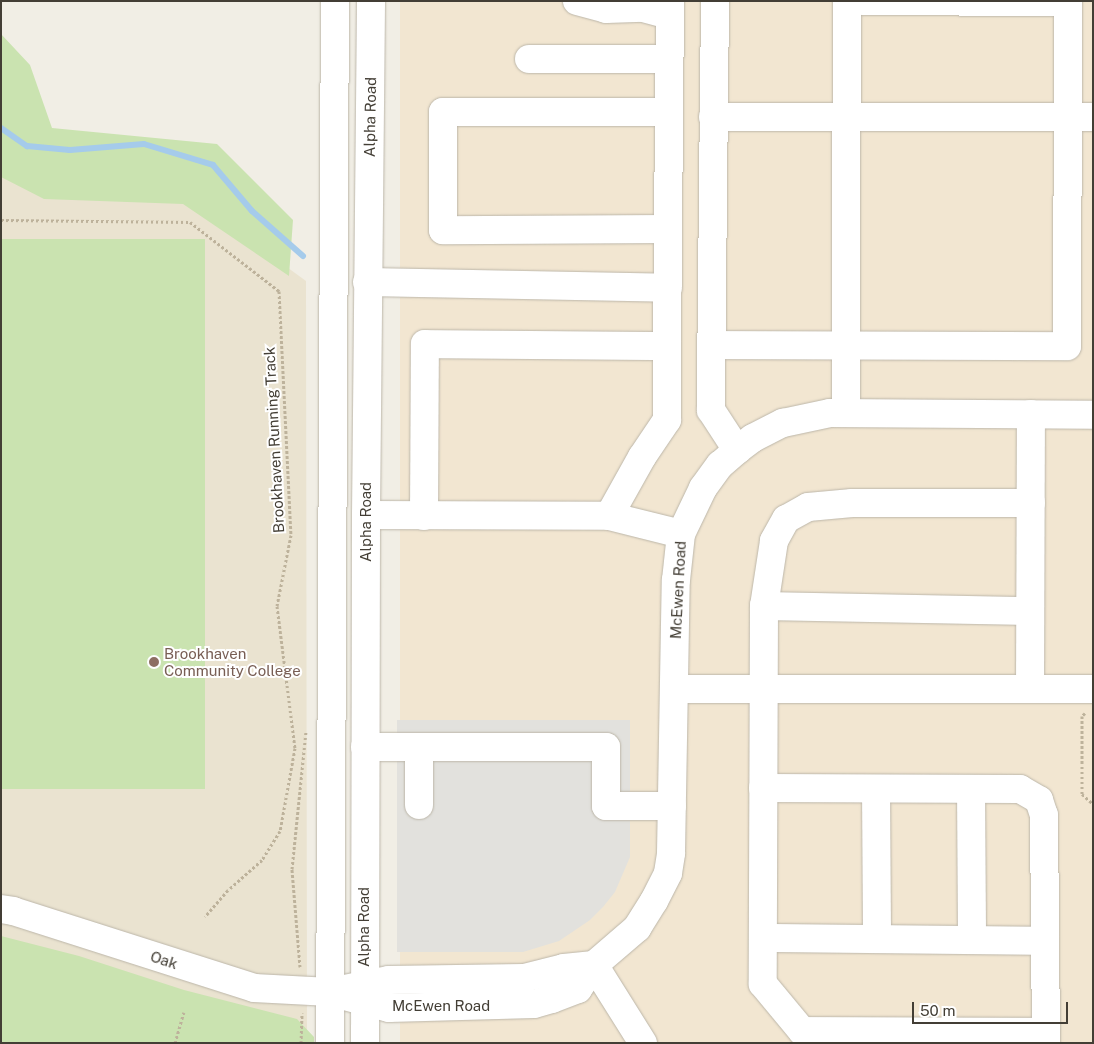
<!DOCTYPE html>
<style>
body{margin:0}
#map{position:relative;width:1094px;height:1044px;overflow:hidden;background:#f1eee5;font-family:"Public Sans",sans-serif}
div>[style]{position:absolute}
.commercial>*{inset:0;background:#f2e6d1;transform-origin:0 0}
.education>*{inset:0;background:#eae3d0}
.green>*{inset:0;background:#cae3b0;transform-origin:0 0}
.parking>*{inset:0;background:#e2e1dd}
.stream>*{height:6px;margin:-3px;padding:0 3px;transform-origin:3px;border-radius:3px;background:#a5cbeb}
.path>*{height:3px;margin-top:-1.5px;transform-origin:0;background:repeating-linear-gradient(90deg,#bdb29b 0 2.5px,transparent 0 5px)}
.roads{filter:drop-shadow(0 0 1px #bcb6a9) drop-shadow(0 0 1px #bcb6a9)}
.minor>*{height:28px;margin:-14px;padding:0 14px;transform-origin:14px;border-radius:14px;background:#fff}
.dots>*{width:14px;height:14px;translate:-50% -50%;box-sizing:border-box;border:2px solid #fff;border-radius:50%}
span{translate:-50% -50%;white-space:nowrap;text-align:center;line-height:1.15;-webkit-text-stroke:4px #fff;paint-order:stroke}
.street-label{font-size:15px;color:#433e35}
.education-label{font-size:15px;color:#785e54}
.left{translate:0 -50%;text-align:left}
.frame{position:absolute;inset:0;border:2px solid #433e35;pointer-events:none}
.scale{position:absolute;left:912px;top:1002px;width:156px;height:22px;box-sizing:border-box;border:2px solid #433e35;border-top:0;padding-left:6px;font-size:15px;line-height:18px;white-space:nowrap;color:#433e35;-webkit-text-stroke:4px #fff;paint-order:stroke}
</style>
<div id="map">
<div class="commercial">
<i style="left:400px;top:1px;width:693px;height:1042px"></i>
</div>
<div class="education">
<i style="clip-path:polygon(1px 153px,185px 193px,306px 281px,307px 1043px,1px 1043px)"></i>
</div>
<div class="green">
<i style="clip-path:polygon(1px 34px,30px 65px,52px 128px,217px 144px,293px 220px,289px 276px,183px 204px,44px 199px,1px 177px)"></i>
<i style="left:1px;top:239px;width:204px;height:550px"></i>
<i style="clip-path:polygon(1px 936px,79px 956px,184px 990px,297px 1019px,314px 1037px,314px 1043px,1px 1043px)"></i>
</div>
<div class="parking">
<i style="clip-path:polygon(397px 720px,630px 720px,630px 857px,615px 892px,603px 907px,590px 920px,559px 941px,523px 952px,397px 952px)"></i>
</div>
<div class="stream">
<i style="left:1px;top:128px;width:32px;rotate:35deg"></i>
<i style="left:27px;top:146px;width:43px;rotate:5.3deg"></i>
<i style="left:70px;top:150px;width:74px;rotate:-4.6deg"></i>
<i style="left:144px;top:144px;width:72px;rotate:16.9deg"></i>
<i style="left:213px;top:165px;width:60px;rotate:49.7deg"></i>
<i style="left:252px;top:211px;width:68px;rotate:41.4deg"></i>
</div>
<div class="path">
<i style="left:1px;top:220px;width:189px;rotate:0.6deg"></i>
<i style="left:190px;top:222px;width:113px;rotate:37.8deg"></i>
<i style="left:279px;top:291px;width:244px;rotate:87.2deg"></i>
<i style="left:291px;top:535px;width:72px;rotate:101.2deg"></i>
<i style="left:277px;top:606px;width:143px;rotate:82.8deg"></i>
<i style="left:295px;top:748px;width:84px;rotate:100.2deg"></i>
<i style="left:280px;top:831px;width:34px;rotate:122deg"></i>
<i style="left:262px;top:860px;width:45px;rotate:138.6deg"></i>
<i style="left:228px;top:890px;width:35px;rotate:131deg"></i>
<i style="left:1085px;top:713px;width:4px;rotate:135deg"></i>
<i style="left:1082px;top:716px;width:78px;rotate:90deg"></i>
<i style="left:1082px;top:794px;width:15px;rotate:42deg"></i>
<i style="left:300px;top:967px;width:98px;rotate:-94.7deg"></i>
<i style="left:292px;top:869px;width:139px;rotate:-84.2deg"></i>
<i style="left:175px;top:1043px;width:32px;rotate:-74deg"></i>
<i style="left:301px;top:1043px;width:30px;rotate:-88deg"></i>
</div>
<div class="roads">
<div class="minor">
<i style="left:577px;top:1px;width:30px;rotate:15deg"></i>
<i style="left:606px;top:9px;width:37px;rotate:-2deg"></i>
<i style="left:643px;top:8px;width:28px;rotate:15deg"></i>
<i style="left:715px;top:1px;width:409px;rotate:90.6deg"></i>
<i style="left:711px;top:410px;width:48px;rotate:57deg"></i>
<i style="left:862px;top:1px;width:206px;rotate:0.3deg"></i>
<i style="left:529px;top:59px;width:140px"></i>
<i style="left:713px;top:117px;width:380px"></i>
<i style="left:668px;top:229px;width:225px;rotate:179.7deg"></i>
<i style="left:443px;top:230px;width:118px;rotate:-90deg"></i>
<i style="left:443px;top:112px;width:226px"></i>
<i style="left:367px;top:282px;width:301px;rotate:1.1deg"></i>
<i style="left:711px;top:345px;width:356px;rotate:0.2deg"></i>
<i style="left:1067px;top:346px;width:345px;rotate:-89.8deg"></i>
<i style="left:846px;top:413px;width:412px;rotate:-89.9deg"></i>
<i style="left:1031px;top:503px;width:179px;rotate:180deg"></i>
<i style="left:852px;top:503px;width:44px;rotate:174.8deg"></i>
<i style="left:808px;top:507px;width:25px;rotate:151deg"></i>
<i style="left:786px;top:519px;width:25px;rotate:119deg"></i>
<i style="left:774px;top:541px;width:66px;rotate:98.7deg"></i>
<i style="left:764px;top:606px;width:378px;rotate:90.2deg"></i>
<i style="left:763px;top:984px;width:61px;rotate:50.3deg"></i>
<i style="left:802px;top:1031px;width:244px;rotate:0.2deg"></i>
<i style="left:366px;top:515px;width:243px;rotate:0.2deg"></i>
<i style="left:609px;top:516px;width:74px;rotate:14deg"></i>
<i style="left:424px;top:516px;width:172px;rotate:-89.7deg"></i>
<i style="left:425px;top:344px;width:242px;rotate:0.5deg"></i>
<i style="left:667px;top:346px;width:345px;rotate:-89.5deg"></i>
<i style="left:609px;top:516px;width:68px;rotate:-60.8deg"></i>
<i style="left:642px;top:457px;width:45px;rotate:-56deg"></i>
<i style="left:667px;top:420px;width:74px;rotate:-90deg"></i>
<i style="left:764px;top:606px;width:266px;rotate:1.1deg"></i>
<i style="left:675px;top:689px;width:418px"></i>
<i style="left:1030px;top:689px;width:275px;rotate:-89.8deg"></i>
<i style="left:365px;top:747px;width:241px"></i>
<i style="left:606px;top:747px;width:59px;rotate:90deg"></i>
<i style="left:606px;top:806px;width:66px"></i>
<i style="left:419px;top:747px;width:58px;rotate:90deg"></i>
<i style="left:763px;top:788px;width:257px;rotate:0.2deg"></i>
<i style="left:1020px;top:789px;width:22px;rotate:30deg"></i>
<i style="left:1039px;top:800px;width:16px;rotate:72deg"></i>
<i style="left:1044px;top:815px;width:228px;rotate:89.5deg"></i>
<i style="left:876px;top:789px;width:150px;rotate:89.6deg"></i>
<i style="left:971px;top:789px;width:151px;rotate:89.6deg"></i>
<i style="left:1px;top:909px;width:12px;rotate:9deg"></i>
<i style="left:13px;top:911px;width:253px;rotate:17.7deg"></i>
<i style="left:254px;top:988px;width:76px;rotate:3deg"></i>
<i style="left:330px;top:992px;width:60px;rotate:-11.5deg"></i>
<i style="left:389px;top:980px;width:135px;rotate:-0.8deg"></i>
<i style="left:524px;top:978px;width:41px;rotate:-14deg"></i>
<i style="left:564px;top:968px;width:30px;rotate:-6deg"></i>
<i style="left:763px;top:938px;width:282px;rotate:0.6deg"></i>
<i style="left:594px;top:965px;width:92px;rotate:57.9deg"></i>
<i style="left:330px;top:992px;width:61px;rotate:15.2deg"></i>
<i style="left:389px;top:1008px;width:145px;rotate:-1.6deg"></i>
<i style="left:534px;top:1004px;width:19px;rotate:-16deg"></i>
<i style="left:552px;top:999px;width:28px;rotate:-21deg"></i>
<i style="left:578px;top:989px;width:29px;rotate:-56deg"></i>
<i style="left:594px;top:965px;width:57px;rotate:-40.7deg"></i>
<i style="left:637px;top:928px;width:32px;rotate:-58deg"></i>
<i style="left:654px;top:901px;width:31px;rotate:-63deg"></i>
<i style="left:668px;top:873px;width:20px;rotate:-81deg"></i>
<i style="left:671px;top:853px;width:273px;rotate:-89deg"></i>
<i style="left:676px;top:580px;width:46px;rotate:-83.8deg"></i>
<i style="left:681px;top:534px;width:51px;rotate:-64.4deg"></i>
<i style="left:703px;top:488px;width:29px;rotate:-54deg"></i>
<i style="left:720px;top:465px;width:23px;rotate:-41deg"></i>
<i style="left:737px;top:450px;width:20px;rotate:-37deg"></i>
<i style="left:753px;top:438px;width:34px;rotate:-27deg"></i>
<i style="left:783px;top:423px;width:48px;rotate:-12deg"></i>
<i style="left:830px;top:413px;width:263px;rotate:0.4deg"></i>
<i style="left:330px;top:1043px;width:1042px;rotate:-89.73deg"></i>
<i style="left:365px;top:1043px;width:528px;rotate:-89.89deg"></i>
<i style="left:366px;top:515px;width:514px;rotate:-89.44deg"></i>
</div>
</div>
<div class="dots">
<i style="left:154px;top:662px;background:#8d6e63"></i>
</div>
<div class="street-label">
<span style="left:370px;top:117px;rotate:-89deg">Alpha Road</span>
<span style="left:274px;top:440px;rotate:-93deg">Brookhaven Running Track</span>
<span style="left:366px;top:522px;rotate:-90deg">Alpha Road</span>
<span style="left:678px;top:590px;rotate:-87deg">McEwen Road</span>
<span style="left:364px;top:927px;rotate:-90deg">Alpha Road</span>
<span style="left:164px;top:960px;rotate:18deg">Oak</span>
<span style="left:441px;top:1006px">McEwen Road</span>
</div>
<div class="education-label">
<span class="left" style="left:164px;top:662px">Brookhaven<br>Community College</span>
</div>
<div class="frame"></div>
<div class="scale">50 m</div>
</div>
